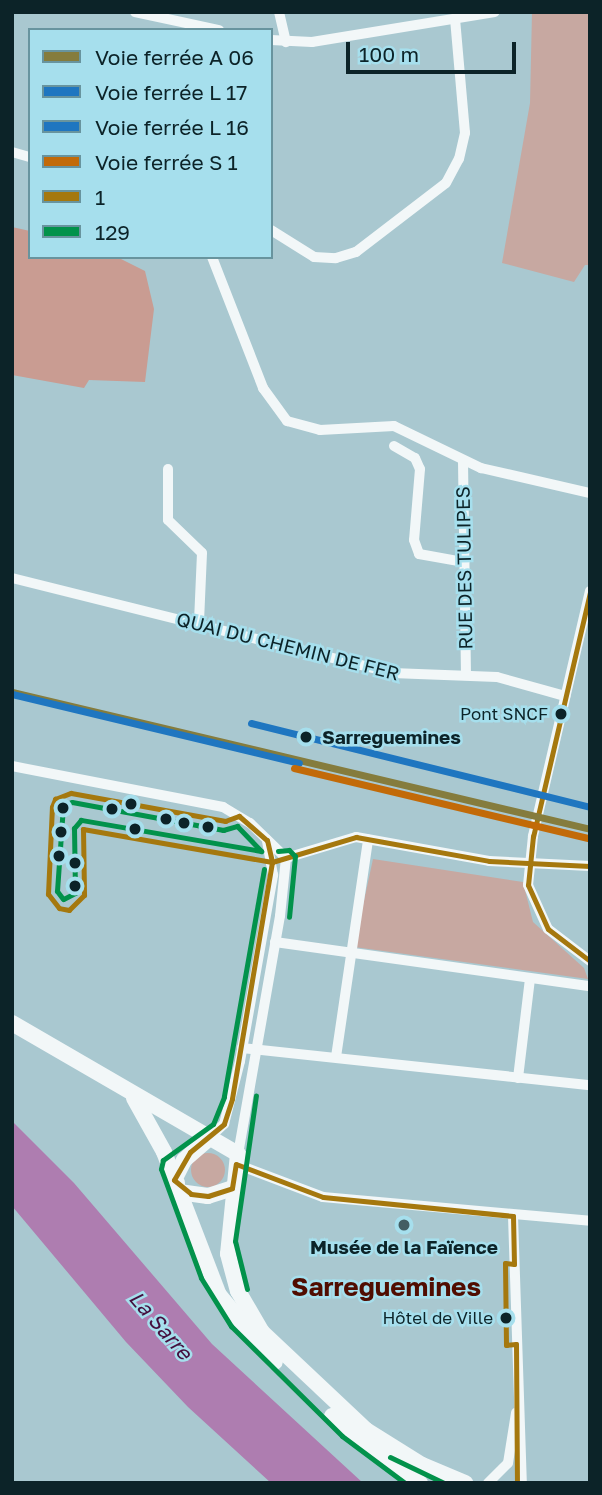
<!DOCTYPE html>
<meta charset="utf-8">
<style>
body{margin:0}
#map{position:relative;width:602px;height:1495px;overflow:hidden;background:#a9c8d0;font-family:"Golos Text",sans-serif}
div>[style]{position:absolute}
.green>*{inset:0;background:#c7a8a1}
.round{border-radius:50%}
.forest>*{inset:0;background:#c99c92}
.water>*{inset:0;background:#ae7db0}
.minor>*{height:10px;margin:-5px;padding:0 5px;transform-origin:5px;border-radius:5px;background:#f2f7f8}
.primary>*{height:16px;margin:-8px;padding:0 8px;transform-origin:8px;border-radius:8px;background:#f2f7f8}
.bus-1>*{height:5px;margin:-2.5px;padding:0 2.5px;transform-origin:2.5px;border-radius:2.5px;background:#a5780e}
.bus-2>*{height:5px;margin:-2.5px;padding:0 2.5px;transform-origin:2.5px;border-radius:2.5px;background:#02924b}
.rail-1>*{height:7px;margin:-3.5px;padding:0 3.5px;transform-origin:3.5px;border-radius:3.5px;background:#857c3d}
.rail-2>*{height:7px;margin:-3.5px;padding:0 3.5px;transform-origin:3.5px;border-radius:3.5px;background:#1f76c0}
.rail-3>*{height:7px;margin:-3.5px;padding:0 3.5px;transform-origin:3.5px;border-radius:3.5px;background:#1f76c0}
.rail-4>*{height:7px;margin:-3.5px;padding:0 3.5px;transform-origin:3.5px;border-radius:3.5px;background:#c26a08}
.dots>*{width:19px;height:19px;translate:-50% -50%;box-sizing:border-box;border:4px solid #a6dfed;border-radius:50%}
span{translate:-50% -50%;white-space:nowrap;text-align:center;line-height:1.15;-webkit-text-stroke:5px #a6dfed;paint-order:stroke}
.bus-label{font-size:17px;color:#0c2328}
.right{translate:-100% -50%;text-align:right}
.street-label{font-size:19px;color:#0c2328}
.stop-label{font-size:19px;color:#0c2328;font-weight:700}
.left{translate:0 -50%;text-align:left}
.poi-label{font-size:19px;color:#0c2328;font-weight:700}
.water-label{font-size:21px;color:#450f3e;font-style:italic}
.district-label{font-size:26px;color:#500d01;font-weight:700}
.frame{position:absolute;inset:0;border:14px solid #0c2328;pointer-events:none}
.legend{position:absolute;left:28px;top:28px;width:245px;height:231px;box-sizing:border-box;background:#a6dfed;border:2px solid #68949e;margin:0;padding:9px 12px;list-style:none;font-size:21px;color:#0c2328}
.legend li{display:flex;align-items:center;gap:14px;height:35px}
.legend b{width:35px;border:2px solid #68949e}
.scale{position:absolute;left:346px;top:42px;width:170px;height:32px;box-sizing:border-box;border:4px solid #0c2328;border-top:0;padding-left:9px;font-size:21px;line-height:24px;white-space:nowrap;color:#0c2328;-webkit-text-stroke:5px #a6dfed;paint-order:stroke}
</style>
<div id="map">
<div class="green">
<i style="clip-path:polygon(532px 12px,590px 12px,590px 265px,585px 265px,574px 282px,502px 263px,530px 103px)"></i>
<i style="clip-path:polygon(373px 859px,523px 882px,533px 922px,584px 968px,588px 979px,354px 947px)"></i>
<i class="round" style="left:191px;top:1153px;width:34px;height:34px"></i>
</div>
<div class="forest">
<i style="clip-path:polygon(12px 227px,30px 231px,30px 257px,117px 257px,145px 271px,154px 309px,145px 382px,89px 380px,84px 388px,12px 375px)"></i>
</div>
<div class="water">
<i style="clip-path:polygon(12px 1121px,74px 1183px,212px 1344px,363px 1483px,271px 1483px,188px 1407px,126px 1342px,12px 1206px)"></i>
</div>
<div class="minor">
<i style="left:135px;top:12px;width:86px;rotate:12.1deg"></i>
<i style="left:279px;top:12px;width:31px;rotate:77deg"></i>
<i style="left:271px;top:40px;width:41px;rotate:2.8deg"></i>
<i style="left:312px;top:42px;width:185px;rotate:-9.3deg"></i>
<i style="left:12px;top:152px;width:19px;rotate:16deg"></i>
<i style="left:271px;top:230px;width:51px;rotate:32.1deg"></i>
<i style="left:314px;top:257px;width:22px;rotate:3deg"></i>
<i style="left:336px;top:258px;width:21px;rotate:-17deg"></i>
<i style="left:356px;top:252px;width:113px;rotate:-37.5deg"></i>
<i style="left:446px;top:183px;width:27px;rotate:-62deg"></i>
<i style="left:459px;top:159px;width:27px;rotate:-77deg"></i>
<i style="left:465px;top:133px;width:114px;rotate:-95deg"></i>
<i style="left:212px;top:257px;width:141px;rotate:68.7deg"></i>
<i style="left:263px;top:388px;width:41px;rotate:54deg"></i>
<i style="left:287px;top:421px;width:34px;rotate:15deg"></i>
<i style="left:320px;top:430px;width:74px;rotate:-3.1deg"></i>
<i style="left:394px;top:426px;width:97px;rotate:25.8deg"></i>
<i style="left:481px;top:468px;width:112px;rotate:12.9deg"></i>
<i style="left:394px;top:446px;width:24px;rotate:30deg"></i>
<i style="left:415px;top:458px;width:12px;rotate:66deg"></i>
<i style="left:420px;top:469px;width:71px;rotate:94.8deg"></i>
<i style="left:414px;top:540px;width:15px;rotate:70deg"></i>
<i style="left:419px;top:554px;width:46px;rotate:10.1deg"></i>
<i style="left:463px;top:461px;width:214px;rotate:89.2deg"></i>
<i style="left:168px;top:469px;width:51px;rotate:90deg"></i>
<i style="left:168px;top:520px;width:47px;rotate:44.1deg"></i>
<i style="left:202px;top:553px;width:69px;rotate:92.5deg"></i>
<i style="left:12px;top:578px;width:392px;rotate:14deg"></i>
<i style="left:392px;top:673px;width:105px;rotate:2.2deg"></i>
<i style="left:497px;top:677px;width:71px;rotate:15.6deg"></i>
<i style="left:590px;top:591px;width:252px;rotate:103.1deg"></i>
<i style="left:533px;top:836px;width:49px;rotate:95.8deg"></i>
<i style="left:528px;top:885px;width:48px;rotate:65.6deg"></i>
<i style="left:548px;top:929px;width:53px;rotate:37.3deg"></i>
<i style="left:12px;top:766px;width:215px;rotate:11deg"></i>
<i style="left:223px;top:807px;width:31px;rotate:31deg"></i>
<i style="left:250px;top:823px;width:50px;rotate:44.2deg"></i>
<i style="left:286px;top:858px;width:58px;rotate:95.9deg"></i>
<i style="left:280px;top:916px;width:242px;rotate:100deg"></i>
<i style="left:286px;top:858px;width:73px;rotate:-16.7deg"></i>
<i style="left:356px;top:837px;width:135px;rotate:10.2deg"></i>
<i style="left:489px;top:861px;width:101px;rotate:2.8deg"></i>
<i style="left:275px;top:942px;width:318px;rotate:8deg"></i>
<i style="left:242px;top:1048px;width:350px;rotate:6.1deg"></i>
<i style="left:336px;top:1057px;width:220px;rotate:-81.6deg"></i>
<i style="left:518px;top:1078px;width:100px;rotate:-83.1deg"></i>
<i style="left:209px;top:1138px;width:21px;rotate:-43deg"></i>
<i style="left:224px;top:1124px;width:65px;rotate:-75.7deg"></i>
<i style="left:240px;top:1061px;width:189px;rotate:-79.9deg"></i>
<i style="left:273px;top:875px;width:36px;rotate:-100deg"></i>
<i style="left:236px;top:1164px;width:93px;rotate:20.8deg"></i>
<i style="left:323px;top:1197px;width:268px;rotate:5.1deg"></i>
<i style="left:513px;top:1216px;width:267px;rotate:88.1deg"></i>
<i style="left:488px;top:1483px;width:28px;rotate:-45deg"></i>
<i style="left:508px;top:1463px;width:51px;rotate:-80.9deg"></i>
</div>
<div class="primary">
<i style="left:12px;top:1023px;width:261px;rotate:30.1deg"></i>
<i style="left:238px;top:1154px;width:100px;rotate:95.7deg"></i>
<i style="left:228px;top:1254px;width:38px;rotate:75deg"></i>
<i style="left:238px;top:1291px;width:48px;rotate:59.7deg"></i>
<i style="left:262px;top:1332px;width:143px;rotate:43.3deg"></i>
<i style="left:366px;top:1430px;width:66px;rotate:32deg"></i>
<i style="left:422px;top:1465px;width:47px;rotate:22.7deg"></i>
<i style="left:134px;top:1098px;width:62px;rotate:60.9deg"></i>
<i style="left:164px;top:1152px;width:153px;rotate:69deg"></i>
<i style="left:219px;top:1295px;width:87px;rotate:50.1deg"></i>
<i style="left:177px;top:1183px;width:4px;rotate:-135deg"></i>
<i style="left:174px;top:1180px;width:22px;rotate:-63deg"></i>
<i style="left:184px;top:1160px;width:33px;rotate:-41deg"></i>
<i style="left:179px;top:1192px;width:29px;rotate:8deg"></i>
<i style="left:208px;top:1196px;width:25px;rotate:-18deg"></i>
<i style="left:332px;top:1416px;width:111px;rotate:37.3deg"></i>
</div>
<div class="bus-1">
<i style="left:590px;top:592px;width:251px;rotate:103.1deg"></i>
<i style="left:533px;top:836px;width:49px;rotate:95.8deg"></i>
<i style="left:528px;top:885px;width:48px;rotate:65.6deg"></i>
<i style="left:548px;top:929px;width:53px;rotate:37.3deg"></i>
<i style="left:71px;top:793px;width:157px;rotate:10.3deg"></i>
<i style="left:225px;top:821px;width:15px;rotate:-20deg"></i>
<i style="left:239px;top:816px;width:37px;rotate:41deg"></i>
<i style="left:267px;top:840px;width:23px;rotate:77deg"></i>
<i style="left:272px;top:862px;width:192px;rotate:-170.1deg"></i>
<i style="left:83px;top:829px;width:66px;rotate:89.1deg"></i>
<i style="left:84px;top:895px;width:21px;rotate:135deg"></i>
<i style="left:69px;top:910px;width:10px;rotate:-169deg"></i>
<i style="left:59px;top:908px;width:18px;rotate:-128deg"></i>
<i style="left:48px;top:894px;width:87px;rotate:-87.4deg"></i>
<i style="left:52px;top:807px;width:9px;rotate:-69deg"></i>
<i style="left:55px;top:799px;width:17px;rotate:-21deg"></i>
<i style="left:272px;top:862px;width:240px;rotate:99.6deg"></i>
<i style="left:232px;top:1099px;width:26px;rotate:108deg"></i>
<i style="left:224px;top:1124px;width:44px;rotate:140.5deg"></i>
<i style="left:190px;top:1152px;width:32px;rotate:120deg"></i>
<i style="left:174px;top:1180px;width:22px;rotate:39deg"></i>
<i style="left:191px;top:1194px;width:17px;rotate:7deg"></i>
<i style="left:208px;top:1196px;width:25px;rotate:-18deg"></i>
<i style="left:232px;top:1188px;width:24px;rotate:-81deg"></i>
<i style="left:236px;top:1164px;width:93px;rotate:20.8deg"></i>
<i style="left:323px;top:1197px;width:191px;rotate:5.7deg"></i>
<i style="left:513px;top:1216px;width:48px;rotate:88.8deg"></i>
<i style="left:514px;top:1264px;width:9px;rotate:-174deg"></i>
<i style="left:505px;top:1263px;width:82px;rotate:89.3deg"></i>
<i style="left:506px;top:1345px;width:10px;rotate:-6deg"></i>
<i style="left:516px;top:1344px;width:139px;rotate:89.6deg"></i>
<i style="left:272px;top:862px;width:88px;rotate:-16.6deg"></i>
<i style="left:356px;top:837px;width:135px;rotate:10.2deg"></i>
<i style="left:489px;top:861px;width:101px;rotate:2.8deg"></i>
</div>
<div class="bus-2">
<i style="left:72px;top:802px;width:154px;rotate:10.5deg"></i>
<i style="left:223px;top:830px;width:15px;rotate:-16deg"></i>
<i style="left:237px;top:826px;width:35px;rotate:46deg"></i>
<i style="left:261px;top:851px;width:183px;rotate:-170.2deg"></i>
<i style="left:81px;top:820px;width:11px;rotate:131deg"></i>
<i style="left:74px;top:828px;width:65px;rotate:89.1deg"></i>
<i style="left:75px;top:893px;width:13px;rotate:153deg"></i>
<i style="left:63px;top:899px;width:10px;rotate:-127deg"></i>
<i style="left:57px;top:891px;width:86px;rotate:-86deg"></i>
<i style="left:63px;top:805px;width:9px;rotate:-18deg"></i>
<i style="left:278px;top:851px;width:11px;rotate:-5deg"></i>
<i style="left:289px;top:850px;width:8px;rotate:45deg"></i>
<i style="left:295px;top:856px;width:61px;rotate:95.6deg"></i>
<i style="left:264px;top:869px;width:231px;rotate:100deg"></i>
<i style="left:224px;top:1097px;width:29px;rotate:112deg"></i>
<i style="left:213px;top:1124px;width:62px;rotate:144.2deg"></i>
<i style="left:163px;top:1160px;width:9px;rotate:103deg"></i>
<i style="left:161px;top:1169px;width:116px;rotate:69.8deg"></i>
<i style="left:201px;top:1278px;width:57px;rotate:58deg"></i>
<i style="left:231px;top:1326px;width:156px;rotate:44.7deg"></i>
<i style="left:342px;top:1436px;width:79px;rotate:36.7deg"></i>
<i style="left:247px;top:1289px;width:49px;rotate:-104deg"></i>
<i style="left:235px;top:1241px;width:147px;rotate:-81.8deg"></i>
<i style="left:390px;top:1457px;width:60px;rotate:25.7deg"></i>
</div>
<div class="rail-1">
<i style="left:12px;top:692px;width:594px;rotate:13.33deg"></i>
</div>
<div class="rail-2">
<i style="left:12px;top:694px;width:295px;rotate:13.5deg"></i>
</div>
<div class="rail-3">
<i style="left:251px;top:723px;width:349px;rotate:13.9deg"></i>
</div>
<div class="rail-4">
<i style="left:294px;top:768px;width:302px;rotate:13.4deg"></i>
</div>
<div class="dots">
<i style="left:561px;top:714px;background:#0c2328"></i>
<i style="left:306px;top:737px;background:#0c2328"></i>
<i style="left:131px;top:804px;background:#0c2328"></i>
<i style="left:63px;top:808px;background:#0c2328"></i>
<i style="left:112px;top:809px;background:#0c2328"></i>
<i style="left:166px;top:819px;background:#0c2328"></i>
<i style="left:184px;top:823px;background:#0c2328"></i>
<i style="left:208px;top:827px;background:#0c2328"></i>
<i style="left:135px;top:829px;background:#0c2328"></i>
<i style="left:61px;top:832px;background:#0c2328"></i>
<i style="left:59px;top:856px;background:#0c2328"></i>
<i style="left:75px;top:863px;background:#0c2328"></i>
<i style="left:75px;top:886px;background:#0c2328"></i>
<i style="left:404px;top:1225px;background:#435d63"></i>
<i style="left:506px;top:1318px;background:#0c2328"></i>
</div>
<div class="bus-label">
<span class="right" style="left:548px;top:714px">Pont SNCF</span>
<span class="right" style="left:493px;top:1318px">Hôtel de Ville</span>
</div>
<div class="street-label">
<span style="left:464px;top:568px;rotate:-91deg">RUE DES TULIPES</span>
<span style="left:288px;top:646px;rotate:14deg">QUAI DU CHEMIN DE FER</span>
</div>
<div class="stop-label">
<span class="left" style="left:322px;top:737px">Sarreguemines</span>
</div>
<div class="poi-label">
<span style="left:404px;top:1247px">Musée de la Faïence</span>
</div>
<div class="water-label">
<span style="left:161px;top:1325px;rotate:49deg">La Sarre</span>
</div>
<div class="district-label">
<span style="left:386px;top:1287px">Sarreguemines</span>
</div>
<div class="frame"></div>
<ul class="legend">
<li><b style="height:9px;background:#857c3d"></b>Voie ferrée A 06</li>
<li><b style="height:9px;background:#1f76c0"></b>Voie ferrée L 17</li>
<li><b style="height:9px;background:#1f76c0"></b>Voie ferrée L 16</li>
<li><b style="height:9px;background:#c26a08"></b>Voie ferrée S 1</li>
<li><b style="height:9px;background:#a5780e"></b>1</li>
<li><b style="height:9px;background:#02924b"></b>129</li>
</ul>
<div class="scale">100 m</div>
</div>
